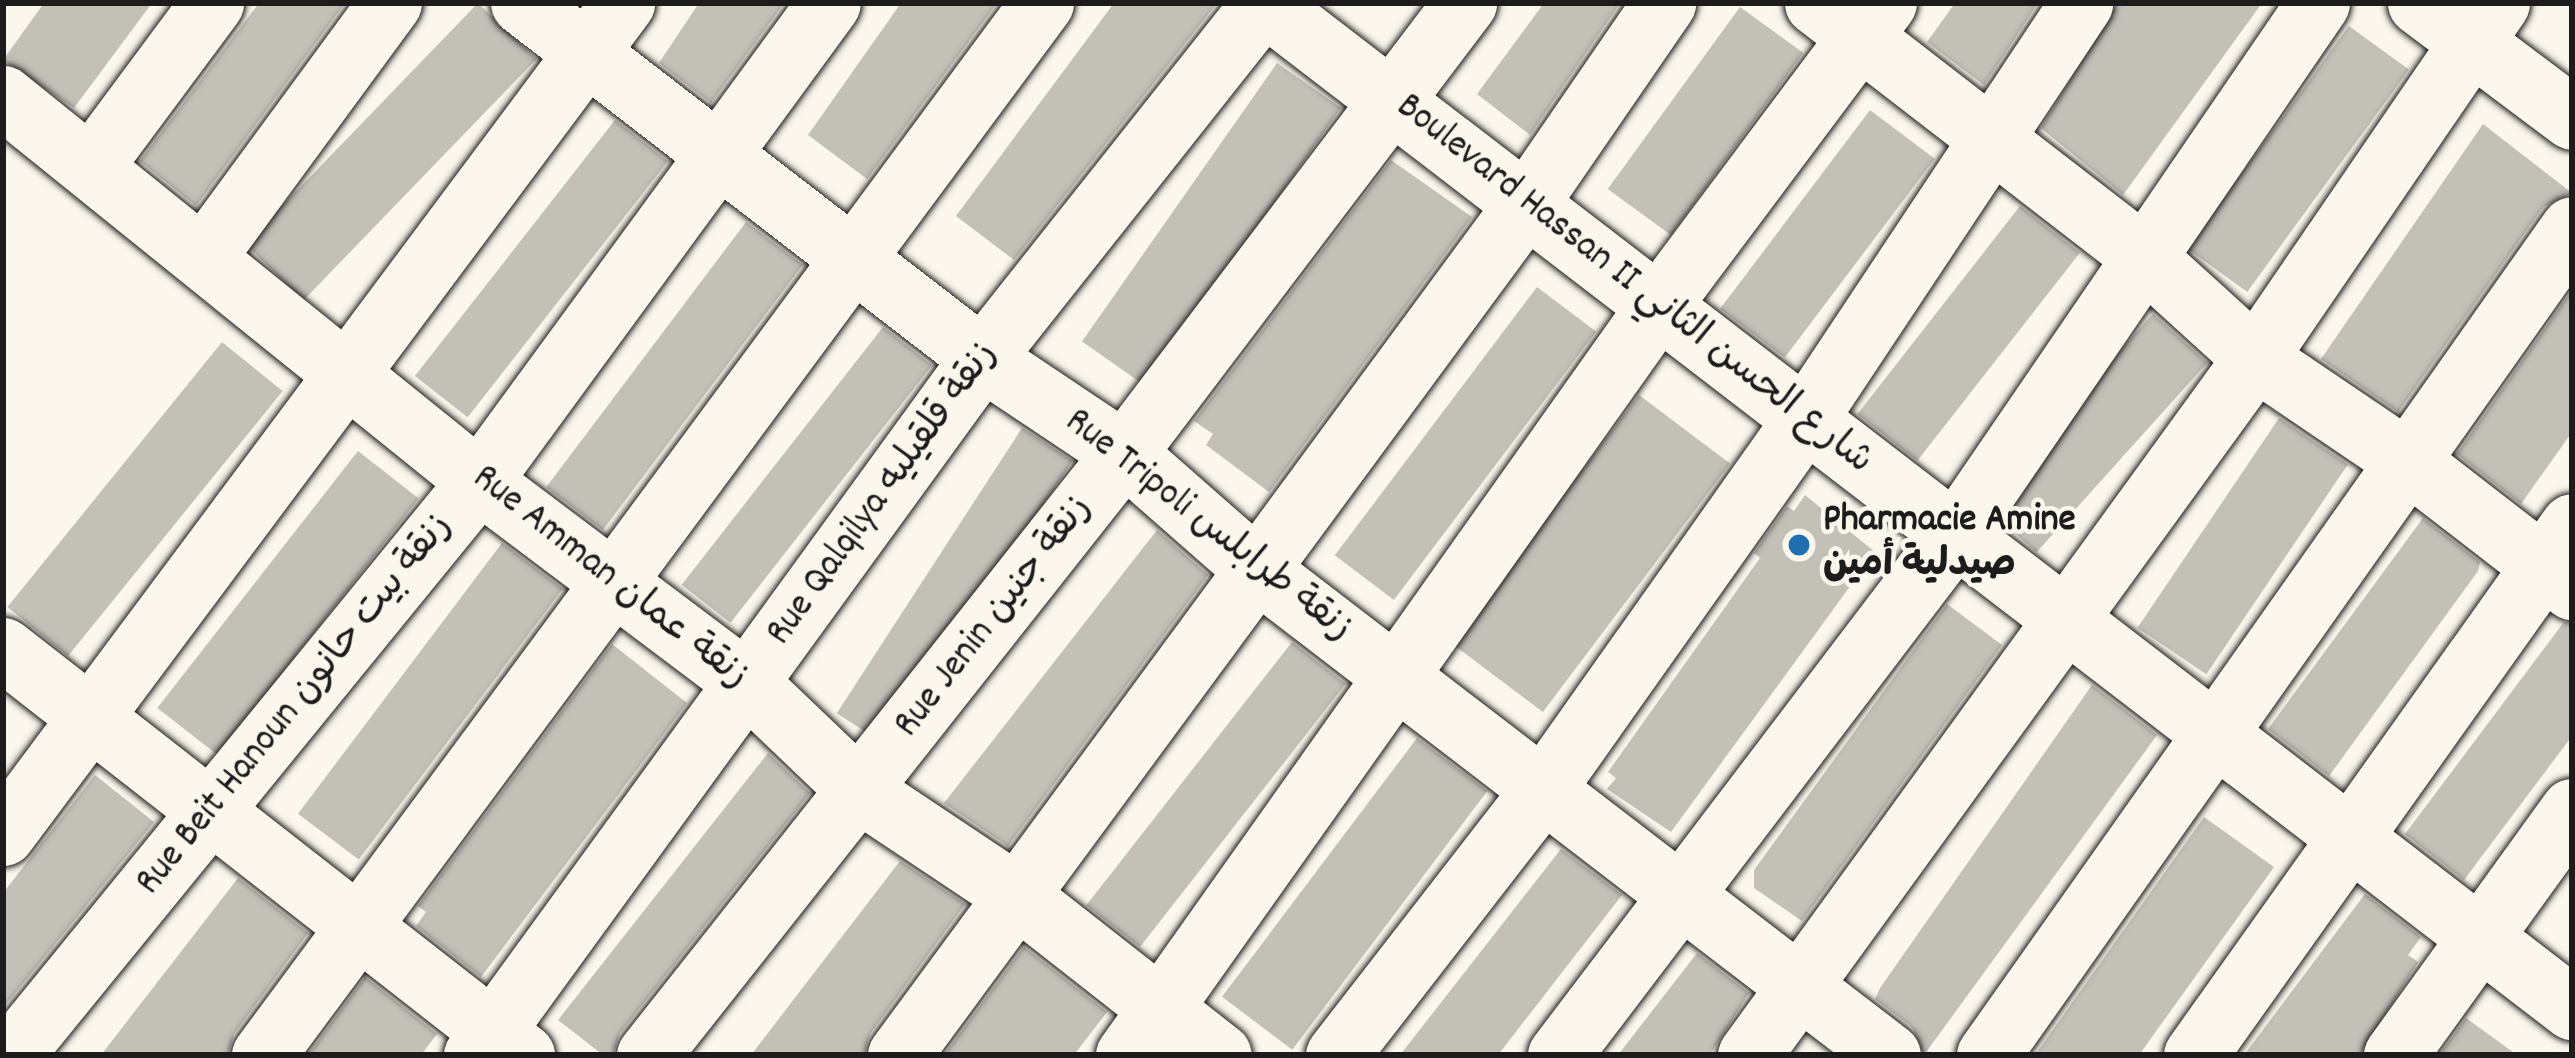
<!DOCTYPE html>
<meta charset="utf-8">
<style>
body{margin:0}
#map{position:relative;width:2575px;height:1058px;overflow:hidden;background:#fbf7ec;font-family:Dekko,"Playpen Sans Arabic",sans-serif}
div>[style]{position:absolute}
.building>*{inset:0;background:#c3c0b8;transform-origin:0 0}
.roads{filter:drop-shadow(0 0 3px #1c1c1c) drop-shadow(0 0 3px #1c1c1c)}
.minor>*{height:63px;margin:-31.5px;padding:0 31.5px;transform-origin:31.5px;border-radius:31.5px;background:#fbf7ec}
.dots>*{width:33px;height:33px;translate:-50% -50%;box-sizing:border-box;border:6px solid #fbf7ec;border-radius:50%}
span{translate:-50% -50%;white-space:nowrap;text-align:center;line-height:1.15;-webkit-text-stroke:9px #fbf7ec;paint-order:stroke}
.street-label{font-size:39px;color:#1c1c1c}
.poi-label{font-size:39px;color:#1c1c1c;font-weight:700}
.left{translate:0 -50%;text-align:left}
.frame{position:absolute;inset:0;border:6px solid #1c1c1c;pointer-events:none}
</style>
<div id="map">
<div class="building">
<i style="clip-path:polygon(44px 3px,152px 3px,74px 108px,3px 60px)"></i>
<i style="clip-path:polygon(259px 3px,345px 3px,196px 206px,140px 161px)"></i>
<i style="left:478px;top:3px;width:81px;height:335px;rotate:44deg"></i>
<i style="clip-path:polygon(699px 3px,784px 3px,711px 103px,659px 63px)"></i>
<i style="clip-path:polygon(901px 3px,997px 3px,867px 179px,808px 135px)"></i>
<i style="clip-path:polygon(1114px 3px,1217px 3px,1014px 260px,956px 216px)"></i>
<i style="clip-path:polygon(1544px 3px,1620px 3px,1530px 135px,1477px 94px)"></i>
<i style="clip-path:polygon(1955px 3px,2038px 3px,1984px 85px,1927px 42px)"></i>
<i style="clip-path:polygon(2117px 3px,2262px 3px,2123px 195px,2041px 128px)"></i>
<i style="left:1740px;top:7px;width:78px;height:225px;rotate:36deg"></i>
<i style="left:2349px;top:26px;width:74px;height:275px;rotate:36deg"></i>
<i style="left:1277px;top:63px;width:78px;height:340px;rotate:35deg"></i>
<i style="left:1870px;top:110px;width:81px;height:249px;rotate:37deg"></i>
<i style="left:615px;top:120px;width:67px;height:325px;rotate:38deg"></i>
<i style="clip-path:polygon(2483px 124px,2572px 193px,2543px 207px,2398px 412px,2321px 359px)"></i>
<i style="clip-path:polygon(1391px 160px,1472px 217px,1269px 492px,1206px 445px,1213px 434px,1194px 421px)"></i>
<i style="left:2020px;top:206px;width:76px;height:264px;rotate:38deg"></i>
<i style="left:746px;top:222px;width:71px;height:332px;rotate:37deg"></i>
<i style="left:1537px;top:287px;width:74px;height:336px;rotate:37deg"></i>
<i style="clip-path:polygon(2572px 290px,2572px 432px,2521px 504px,2457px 454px)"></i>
<i style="left:2153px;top:314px;width:73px;height:255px;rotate:42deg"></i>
<i style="left:883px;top:327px;width:62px;height:327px;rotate:38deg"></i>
<i style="left:222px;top:342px;width:78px;height:341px;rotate:39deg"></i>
<i style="left:1639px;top:395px;width:114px;height:311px;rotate:37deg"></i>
<i style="left:2279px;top:418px;width:83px;height:253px;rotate:34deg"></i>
<i style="left:1022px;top:428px;width:60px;height:340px;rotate:33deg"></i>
<i style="left:358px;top:451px;width:77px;height:326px;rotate:38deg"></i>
<i style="clip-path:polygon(1805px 495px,1875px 552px,1671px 832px,1607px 789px,1616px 778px,1608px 772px,1760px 558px,1754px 553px,1787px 506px,1794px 511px)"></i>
<i style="clip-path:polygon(2423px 518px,2480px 562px,2478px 571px,2329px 776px,2268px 729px)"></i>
<i style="clip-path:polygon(1157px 530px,1208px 575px,1008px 846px,944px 803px)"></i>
<i style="left:502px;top:543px;width:76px;height:339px;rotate:37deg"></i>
<i style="clip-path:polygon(1947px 604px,2002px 645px,1802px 921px,1754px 888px,1754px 870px)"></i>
<i style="clip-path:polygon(2564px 622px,2572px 623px,2572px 736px,2464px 880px,2405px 834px)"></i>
<i style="left:1292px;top:642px;width:68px;height:334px;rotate:38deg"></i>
<i style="clip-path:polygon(612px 644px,687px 703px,481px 977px,416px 926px,426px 912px,418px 906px)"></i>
<i style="clip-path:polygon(2092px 685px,2157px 735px,1924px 1055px,1912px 1027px,1875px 999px,1880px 988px)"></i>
<i style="left:1417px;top:738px;width:88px;height:324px;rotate:37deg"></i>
<i style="clip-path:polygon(768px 753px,810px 793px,620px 1033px,613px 1055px,603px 1055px,558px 1020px)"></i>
<i style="clip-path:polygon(95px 775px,154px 822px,3px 1008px,3px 893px)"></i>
<i style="clip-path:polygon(2204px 817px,2274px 867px,2139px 1055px,2035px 1055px)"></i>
<i style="clip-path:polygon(1561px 849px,1622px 895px,1498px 1055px,1400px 1055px)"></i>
<i style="clip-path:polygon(900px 861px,965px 904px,870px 1034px,864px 1055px,751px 1055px)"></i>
<i style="clip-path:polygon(238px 878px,308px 933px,234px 1034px,228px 1055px,101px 1055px)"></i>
<i style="clip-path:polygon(2365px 894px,2421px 937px,2408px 955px,2418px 962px,2360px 1055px,2244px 1055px)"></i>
<i style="clip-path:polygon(1024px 947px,1107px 1012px,1074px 1055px,944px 1055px)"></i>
<i style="clip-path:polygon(1697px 953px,1749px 993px,1710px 1055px,1618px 1055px)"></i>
<i style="clip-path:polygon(365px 977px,437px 1034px,421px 1055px,308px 1055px)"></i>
<i style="clip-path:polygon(2466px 1018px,2517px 1055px,2439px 1055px)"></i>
</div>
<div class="roads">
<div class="minor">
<i style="left:522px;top:3px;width:581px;rotate:37.66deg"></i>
<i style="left:982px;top:358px;width:171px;rotate:33.8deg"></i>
<i style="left:1124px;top:453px;width:176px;rotate:41.3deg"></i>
<i style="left:1256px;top:569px;width:798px;rotate:37.52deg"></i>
<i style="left:1264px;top:3px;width:1650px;rotate:37.54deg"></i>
<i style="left:1816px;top:3px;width:413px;rotate:37.7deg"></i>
<i style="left:2143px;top:256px;width:151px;rotate:42.3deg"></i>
<i style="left:2255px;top:358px;width:187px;rotate:34.1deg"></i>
<i style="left:2410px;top:463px;width:205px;rotate:37.7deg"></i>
<i style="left:2419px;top:3px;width:191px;rotate:36.9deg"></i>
<i style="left:3px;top:97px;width:612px;rotate:38.89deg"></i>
<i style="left:479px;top:481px;width:336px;rotate:37deg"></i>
<i style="left:747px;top:683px;width:156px;rotate:43.7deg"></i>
<i style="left:860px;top:791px;width:187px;rotate:33.7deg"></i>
<i style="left:1016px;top:895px;width:259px;rotate:38.1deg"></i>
<i style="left:91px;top:166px;width:203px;rotate:-53.4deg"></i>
<i style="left:204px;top:256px;width:314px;rotate:-53.7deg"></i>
<i style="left:3px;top:649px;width:660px;rotate:37.98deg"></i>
<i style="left:3px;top:834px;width:1037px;rotate:-53.27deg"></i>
<i style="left:11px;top:1055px;width:741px;rotate:-50.81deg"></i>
<i style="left:479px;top:481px;width:592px;rotate:-53.79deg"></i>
<i style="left:263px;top:1055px;width:1309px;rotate:-53.48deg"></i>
<i style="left:475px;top:1055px;width:862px;rotate:-53.97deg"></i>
<i style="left:982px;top:358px;width:453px;rotate:-51.6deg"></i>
<i style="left:648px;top:1055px;width:767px;rotate:-51.67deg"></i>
<i style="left:1124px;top:453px;width:565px;rotate:-52.85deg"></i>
<i style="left:899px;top:1055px;width:1057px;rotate:-53.62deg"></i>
<i style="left:1526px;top:204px;width:244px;rotate:-55.5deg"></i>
<i style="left:1127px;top:1055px;width:918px;rotate:-54.67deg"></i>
<i style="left:1658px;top:306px;width:379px;rotate:-53.2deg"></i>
<i style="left:1337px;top:1055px;width:336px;rotate:-52.2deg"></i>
<i style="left:1543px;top:789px;width:453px;rotate:-54.7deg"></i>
<i style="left:1805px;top:419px;width:499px;rotate:-56.4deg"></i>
<i style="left:1559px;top:1055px;width:654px;rotate:-52.76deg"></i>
<i style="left:1955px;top:534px;width:643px;rotate:-55.64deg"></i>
<i style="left:1749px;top:1055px;width:861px;rotate:-54.02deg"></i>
<i style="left:2255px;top:358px;width:430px;rotate:-55.6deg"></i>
<i style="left:1988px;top:1055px;width:1012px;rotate:-54.77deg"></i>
<i style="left:2195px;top:1055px;width:650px;rotate:-54.57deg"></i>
<i style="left:2395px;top:1055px;width:302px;rotate:-54.2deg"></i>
</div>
</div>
<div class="dots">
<i style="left:1799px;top:545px;background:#1f6fb2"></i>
</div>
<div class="street-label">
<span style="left:1633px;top:286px;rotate:38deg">Boulevard Hassan II شارع الحسن الثاني</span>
<span style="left:884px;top:495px;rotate:-54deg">Rue Qalqilya زنقة قلقيليه</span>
<span style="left:1207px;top:527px;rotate:38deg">Rue Tripoli زنقة طرابلس</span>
<span style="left:609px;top:579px;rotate:38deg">Rue Amman زنقة عمان</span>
<span style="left:995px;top:618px;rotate:-52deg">Rue Jenin زنقة جنين</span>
<span style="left:296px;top:706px;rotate:-51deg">Rue Beit Hanoun زنقة بيت حانون</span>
</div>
<div class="poi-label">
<span class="left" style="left:1823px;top:545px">Pharmacie Amine<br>صيدلية أمين</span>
</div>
<div class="frame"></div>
</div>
